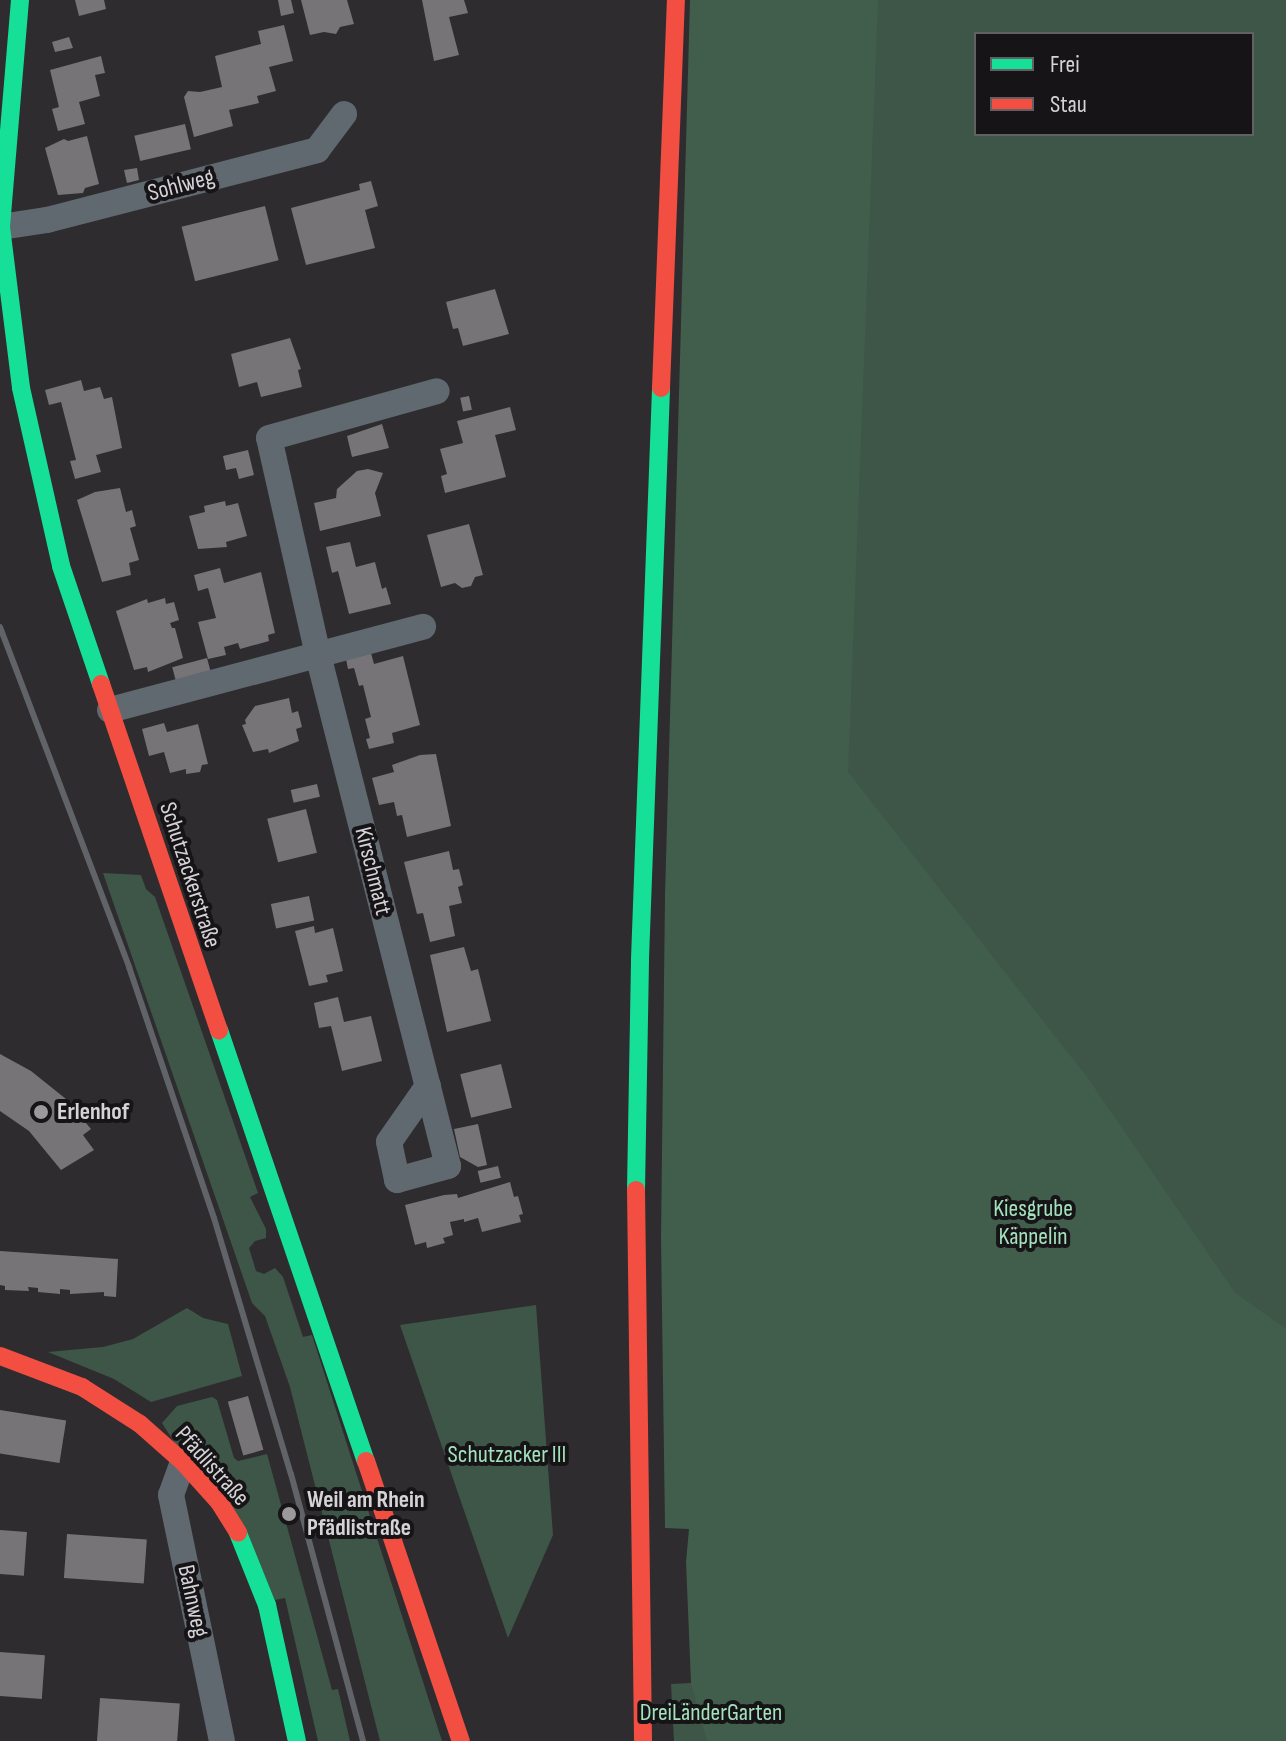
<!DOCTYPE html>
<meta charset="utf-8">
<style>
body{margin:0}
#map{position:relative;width:1286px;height:1741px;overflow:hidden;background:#2e2c2e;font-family:"Sofia Sans Condensed",sans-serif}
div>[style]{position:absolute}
.green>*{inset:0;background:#3e5648}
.forest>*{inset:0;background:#415e4d}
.building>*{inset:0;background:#767476;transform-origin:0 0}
.street>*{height:26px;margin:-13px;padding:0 13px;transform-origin:13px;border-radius:13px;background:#5f696f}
.fast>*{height:18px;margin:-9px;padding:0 9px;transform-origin:9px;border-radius:9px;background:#16e098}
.jam>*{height:18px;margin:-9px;padding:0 9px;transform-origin:9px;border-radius:9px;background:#f24e42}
.rail>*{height:6px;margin:-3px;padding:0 3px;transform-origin:3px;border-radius:3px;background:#606368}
.dots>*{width:22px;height:22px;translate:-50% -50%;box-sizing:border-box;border:4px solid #161416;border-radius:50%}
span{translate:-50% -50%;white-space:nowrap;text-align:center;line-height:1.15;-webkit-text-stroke:8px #161416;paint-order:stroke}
.street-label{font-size:24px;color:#d5d3d5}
.poi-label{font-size:24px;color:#d5d3d5;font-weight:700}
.left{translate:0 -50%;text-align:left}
.park-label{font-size:24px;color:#a4e2bd}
.legend{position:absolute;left:974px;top:32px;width:280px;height:104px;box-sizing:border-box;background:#161416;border:2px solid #626062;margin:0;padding:10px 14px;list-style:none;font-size:24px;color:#d5d3d5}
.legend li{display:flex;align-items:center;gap:16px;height:40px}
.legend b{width:40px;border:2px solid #626062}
</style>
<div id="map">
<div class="green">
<i style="clip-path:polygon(evenodd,815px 0,1286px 0,1286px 1741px,674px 1741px,671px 1684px,691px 1683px,808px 1624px,815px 0,976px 34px,1252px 34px,1252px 134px,976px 134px,976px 34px)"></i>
<i style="clip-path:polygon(103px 873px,141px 875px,146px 889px,155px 897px,258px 1193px,250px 1197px,266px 1229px,266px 1238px,255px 1241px,249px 1248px,256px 1271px,264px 1274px,275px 1268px,283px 1277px,303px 1337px,312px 1335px,442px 1741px,380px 1741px,290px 1387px,265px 1316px,252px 1303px)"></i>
<i style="clip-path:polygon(536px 1305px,553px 1535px,508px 1638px,400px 1325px)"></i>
<i style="clip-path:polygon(187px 1308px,203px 1318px,228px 1324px,242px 1376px,151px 1402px,114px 1379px,48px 1352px,103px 1347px,133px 1339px)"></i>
<i style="clip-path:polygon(212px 1397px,217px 1400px,234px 1458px,238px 1461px,267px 1454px,332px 1690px,338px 1689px,350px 1741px,318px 1741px,285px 1598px,275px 1600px,162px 1423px,177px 1406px)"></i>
</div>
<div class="forest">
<i style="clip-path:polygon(690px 0,878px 0,848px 772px,1087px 1077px,1235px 1293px,1286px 1329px,1286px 1741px,707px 1741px,691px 1683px,686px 1562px,689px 1529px,665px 1528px,661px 1238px,665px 896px)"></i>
</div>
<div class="building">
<i style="clip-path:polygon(75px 0,104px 0,106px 9px,79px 16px)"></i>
<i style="clip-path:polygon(278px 0,291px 0,294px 13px,281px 16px)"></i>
<i style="clip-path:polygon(301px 0,347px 0,354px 24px,340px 27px,336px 34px,324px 32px,310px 35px)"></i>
<i style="clip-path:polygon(422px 0,464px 0,468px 13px,449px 17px,459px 55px,434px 61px)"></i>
<i style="clip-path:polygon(284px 25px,293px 61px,269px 67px,276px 91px,257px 96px,259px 103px,229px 110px,233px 126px,194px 137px,184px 97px,188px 91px,200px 92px,222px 87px,215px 56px,261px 44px,258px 31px)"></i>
<i style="clip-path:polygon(69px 37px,73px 48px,55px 52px,52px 42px)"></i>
<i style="clip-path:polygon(101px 56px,105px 73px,95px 75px,100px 96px,79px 102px,85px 124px,58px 131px,52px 109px,59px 107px,50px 70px)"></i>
<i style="left:185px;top:124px;width:26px;height:52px;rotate:77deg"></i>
<i style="clip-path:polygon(87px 136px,99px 184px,85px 188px,83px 193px,58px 195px,45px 148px,64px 139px,68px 141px)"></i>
<i style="clip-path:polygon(137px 168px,139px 180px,127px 183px,124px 170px)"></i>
<i style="clip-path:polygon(371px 181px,378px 206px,365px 210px,375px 248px,306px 265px,291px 208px,360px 190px,359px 184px)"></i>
<i style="left:265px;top:206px;width:56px;height:86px;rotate:76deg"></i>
<i style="clip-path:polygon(495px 289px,509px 334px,463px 346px,458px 328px,453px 329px,446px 302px)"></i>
<i style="clip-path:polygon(290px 338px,301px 369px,298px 370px,302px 387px,261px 397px,257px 382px,239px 387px,231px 354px)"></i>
<i style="clip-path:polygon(81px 380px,84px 391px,100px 387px,104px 399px,112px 397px,122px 448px,96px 455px,101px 472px,75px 479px,70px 461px,76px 460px,61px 402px,49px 405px,45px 390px)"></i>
<i style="left:469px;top:396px;width:14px;height:9px;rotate:78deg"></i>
<i style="clip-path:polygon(510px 407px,516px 430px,495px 435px,506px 477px,445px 493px,441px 476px,447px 474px,440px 449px,463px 443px,457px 421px)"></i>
<i style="clip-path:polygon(382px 424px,389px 448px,352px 457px,347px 436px)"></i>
<i style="clip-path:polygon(248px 450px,254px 475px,239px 479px,236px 468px,226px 470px,223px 456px)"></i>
<i style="clip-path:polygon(368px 469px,383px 473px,375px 493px,381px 516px,320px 531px,314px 503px,336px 498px,337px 489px,357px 471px)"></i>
<i style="clip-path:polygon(120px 488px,126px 512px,132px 510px,136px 526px,130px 528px,139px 560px,129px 563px,131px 575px,102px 582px,77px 500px,95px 492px)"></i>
<i style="clip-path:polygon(225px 501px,226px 506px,238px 503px,247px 536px,226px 542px,227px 547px,198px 549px,189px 516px,205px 512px,204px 506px)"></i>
<i style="clip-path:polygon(469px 524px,483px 575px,475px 577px,471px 586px,462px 588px,455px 583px,441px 587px,427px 535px)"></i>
<i style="clip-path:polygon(350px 542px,356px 567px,375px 562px,382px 589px,386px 587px,391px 604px,349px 614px,338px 571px,332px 573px,326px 547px)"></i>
<i style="clip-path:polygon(220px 568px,224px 583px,261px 572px,275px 633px,268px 635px,269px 641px,240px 649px,238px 643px,224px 647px,226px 655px,208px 659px,198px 622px,216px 618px,208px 588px,198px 591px,194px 575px)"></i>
<i style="clip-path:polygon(165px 598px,166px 604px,174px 602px,179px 620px,170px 623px,172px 628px,175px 628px,183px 658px,148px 672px,147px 667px,134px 670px,116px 611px,147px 599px,148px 603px)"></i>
<i style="clip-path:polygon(371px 653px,374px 664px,403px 656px,420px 725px,392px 733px,394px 743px,369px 749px,366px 739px,370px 738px,365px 719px,371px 717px,363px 685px,359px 686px,354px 668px,348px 669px,346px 659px)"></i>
<i style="left:207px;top:658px;width:16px;height:36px;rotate:75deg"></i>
<i style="clip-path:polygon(289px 698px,292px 713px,298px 711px,302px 727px,296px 729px,299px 741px,269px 753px,268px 749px,253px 752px,242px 725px,246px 724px,245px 720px,255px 706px)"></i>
<i style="clip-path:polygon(164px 723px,167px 732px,198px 724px,208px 764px,202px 765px,200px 772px,186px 774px,186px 769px,170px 773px,164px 752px,149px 756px,142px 729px)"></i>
<i style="clip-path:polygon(436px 754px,451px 826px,407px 837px,402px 815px,397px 816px,394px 802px,379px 805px,372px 778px,394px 772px,392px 765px,420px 755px)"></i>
<i style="left:317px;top:784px;width:13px;height:27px;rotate:77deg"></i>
<i style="left:306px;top:809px;width:45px;height:40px;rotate:76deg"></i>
<i style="clip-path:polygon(449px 851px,453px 870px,459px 869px,463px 885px,458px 887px,462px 903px,449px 906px,455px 936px,430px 942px,423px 913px,417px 914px,404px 862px)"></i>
<i style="left:309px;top:896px;width:25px;height:39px;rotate:78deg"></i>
<i style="clip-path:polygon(314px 926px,315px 933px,333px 928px,343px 971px,326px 975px,328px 982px,309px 986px,295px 931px)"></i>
<i style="clip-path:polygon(464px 947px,471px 971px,478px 969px,491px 1021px,447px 1032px,430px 955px)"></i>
<i style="clip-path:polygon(338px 997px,344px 1022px,371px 1016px,382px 1061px,342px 1071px,331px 1026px,319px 1028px,314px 1003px)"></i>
<i style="clip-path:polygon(0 1054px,31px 1071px,66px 1099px,91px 1129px,83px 1135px,94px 1150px,61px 1170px,29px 1131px,0 1111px)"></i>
<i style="left:501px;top:1064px;width:45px;height:42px;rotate:76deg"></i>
<i style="clip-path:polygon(478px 1124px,487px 1165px,478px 1167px,460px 1157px,454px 1129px)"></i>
<i style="left:498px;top:1166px;width:12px;height:21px;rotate:76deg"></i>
<i style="clip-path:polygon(510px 1182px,514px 1197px,518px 1196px,523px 1214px,519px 1215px,521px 1222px,482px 1232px,478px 1218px,464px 1222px,464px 1219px,450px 1222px,453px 1235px,443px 1238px,445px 1243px,427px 1248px,426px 1242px,415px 1245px,405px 1205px,444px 1195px,457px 1194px,458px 1198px)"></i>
<i style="clip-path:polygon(0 1251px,118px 1259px,116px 1297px,104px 1296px,104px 1292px,70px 1294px,70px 1290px,60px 1289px,60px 1294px,38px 1292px,38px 1288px,28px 1287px,29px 1291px,5px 1290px,5px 1286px,0 1285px)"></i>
<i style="left:248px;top:1396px;width:56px;height:21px;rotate:74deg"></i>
<i style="left:0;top:1410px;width:67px;height:43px;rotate:9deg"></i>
<i style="left:0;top:1530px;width:27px;height:44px;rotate:4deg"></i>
<i style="left:67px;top:1534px;width:80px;height:44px;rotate:4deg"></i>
<i style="left:0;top:1652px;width:45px;height:44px;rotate:4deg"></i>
<i style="left:100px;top:1698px;width:80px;height:43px;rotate:4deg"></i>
</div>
<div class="street">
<i style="left:1px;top:227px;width:47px;rotate:-8.7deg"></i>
<i style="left:47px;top:220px;width:279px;rotate:-14.5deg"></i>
<i style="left:317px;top:150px;width:45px;rotate:-53.1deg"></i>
<i style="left:110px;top:710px;width:324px;rotate:-14.9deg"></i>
<i style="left:428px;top:1086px;width:68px;rotate:124.9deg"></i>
<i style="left:389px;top:1142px;width:39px;rotate:78deg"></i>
<i style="left:397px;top:1180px;width:53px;rotate:-15.4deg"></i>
<i style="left:448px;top:1166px;width:527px;rotate:-104.27deg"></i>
<i style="left:318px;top:655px;width:222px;rotate:-102.7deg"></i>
<i style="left:269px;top:438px;width:174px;rotate:-15.6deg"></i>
<i style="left:183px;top:1462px;width:35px;rotate:110deg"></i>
<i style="left:171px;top:1495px;width:251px;rotate:78.3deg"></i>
</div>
<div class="fast">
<i style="left:20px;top:0;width:228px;rotate:94.8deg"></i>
<i style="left:1px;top:227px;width:162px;rotate:82.9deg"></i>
<i style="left:21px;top:388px;width:182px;rotate:77.3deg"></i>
<i style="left:61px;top:566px;width:125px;rotate:71.3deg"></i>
<i style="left:219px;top:1030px;width:455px;rotate:71.2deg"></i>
<i style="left:636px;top:1190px;width:231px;rotate:-89deg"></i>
<i style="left:640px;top:959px;width:571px;rotate:-87.89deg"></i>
<i style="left:238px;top:1533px;width:78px;rotate:68.1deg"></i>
<i style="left:267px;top:1605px;width:139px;rotate:77.6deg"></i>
</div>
<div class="jam">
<i style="left:661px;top:388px;width:388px;rotate:-87.8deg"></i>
<i style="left:101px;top:684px;width:366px;rotate:71.2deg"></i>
<i style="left:636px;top:1190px;width:551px;rotate:89.27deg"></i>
<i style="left:0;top:1356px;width:88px;rotate:20.7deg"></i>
<i style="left:82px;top:1387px;width:69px;rotate:32.5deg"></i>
<i style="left:140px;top:1424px;width:57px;rotate:41.5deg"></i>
<i style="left:183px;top:1462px;width:54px;rotate:48deg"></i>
<i style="left:219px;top:1502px;width:36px;rotate:58deg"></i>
<i style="left:366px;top:1461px;width:296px;rotate:71.3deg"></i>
</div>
<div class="rail">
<i style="left:0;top:627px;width:364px;rotate:69.2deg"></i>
<i style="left:129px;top:967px;width:265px;rotate:71.3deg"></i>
<i style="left:214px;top:1218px;width:267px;rotate:73.3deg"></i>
<i style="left:291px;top:1474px;width:277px;rotate:74.9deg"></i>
</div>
<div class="dots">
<i style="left:41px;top:1112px;background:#9b999b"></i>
<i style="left:289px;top:1514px;background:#9b999b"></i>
</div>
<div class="street-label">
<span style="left:181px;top:185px;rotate:-15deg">Sohlweg</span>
<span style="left:373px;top:871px;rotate:76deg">Kirschmatt</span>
<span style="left:190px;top:875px;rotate:72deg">Schutzackerstraße</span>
<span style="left:212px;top:1466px;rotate:48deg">Pfädlistraße</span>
<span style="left:193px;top:1601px;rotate:78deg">Bahnweg</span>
</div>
<div class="poi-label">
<span class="left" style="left:57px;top:1112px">Erlenhof</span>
<span class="left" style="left:307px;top:1514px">Weil am Rhein<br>Pfädlistraße</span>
</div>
<div class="park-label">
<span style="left:1033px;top:1223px">Kiesgrube<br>Käppelin</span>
<span style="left:507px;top:1455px">Schutzacker III</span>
<span style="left:711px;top:1713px">DreiLänderGarten</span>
</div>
<ul class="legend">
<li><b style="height:10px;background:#16e098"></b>Frei</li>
<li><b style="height:10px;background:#f24e42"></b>Stau</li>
</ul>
</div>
